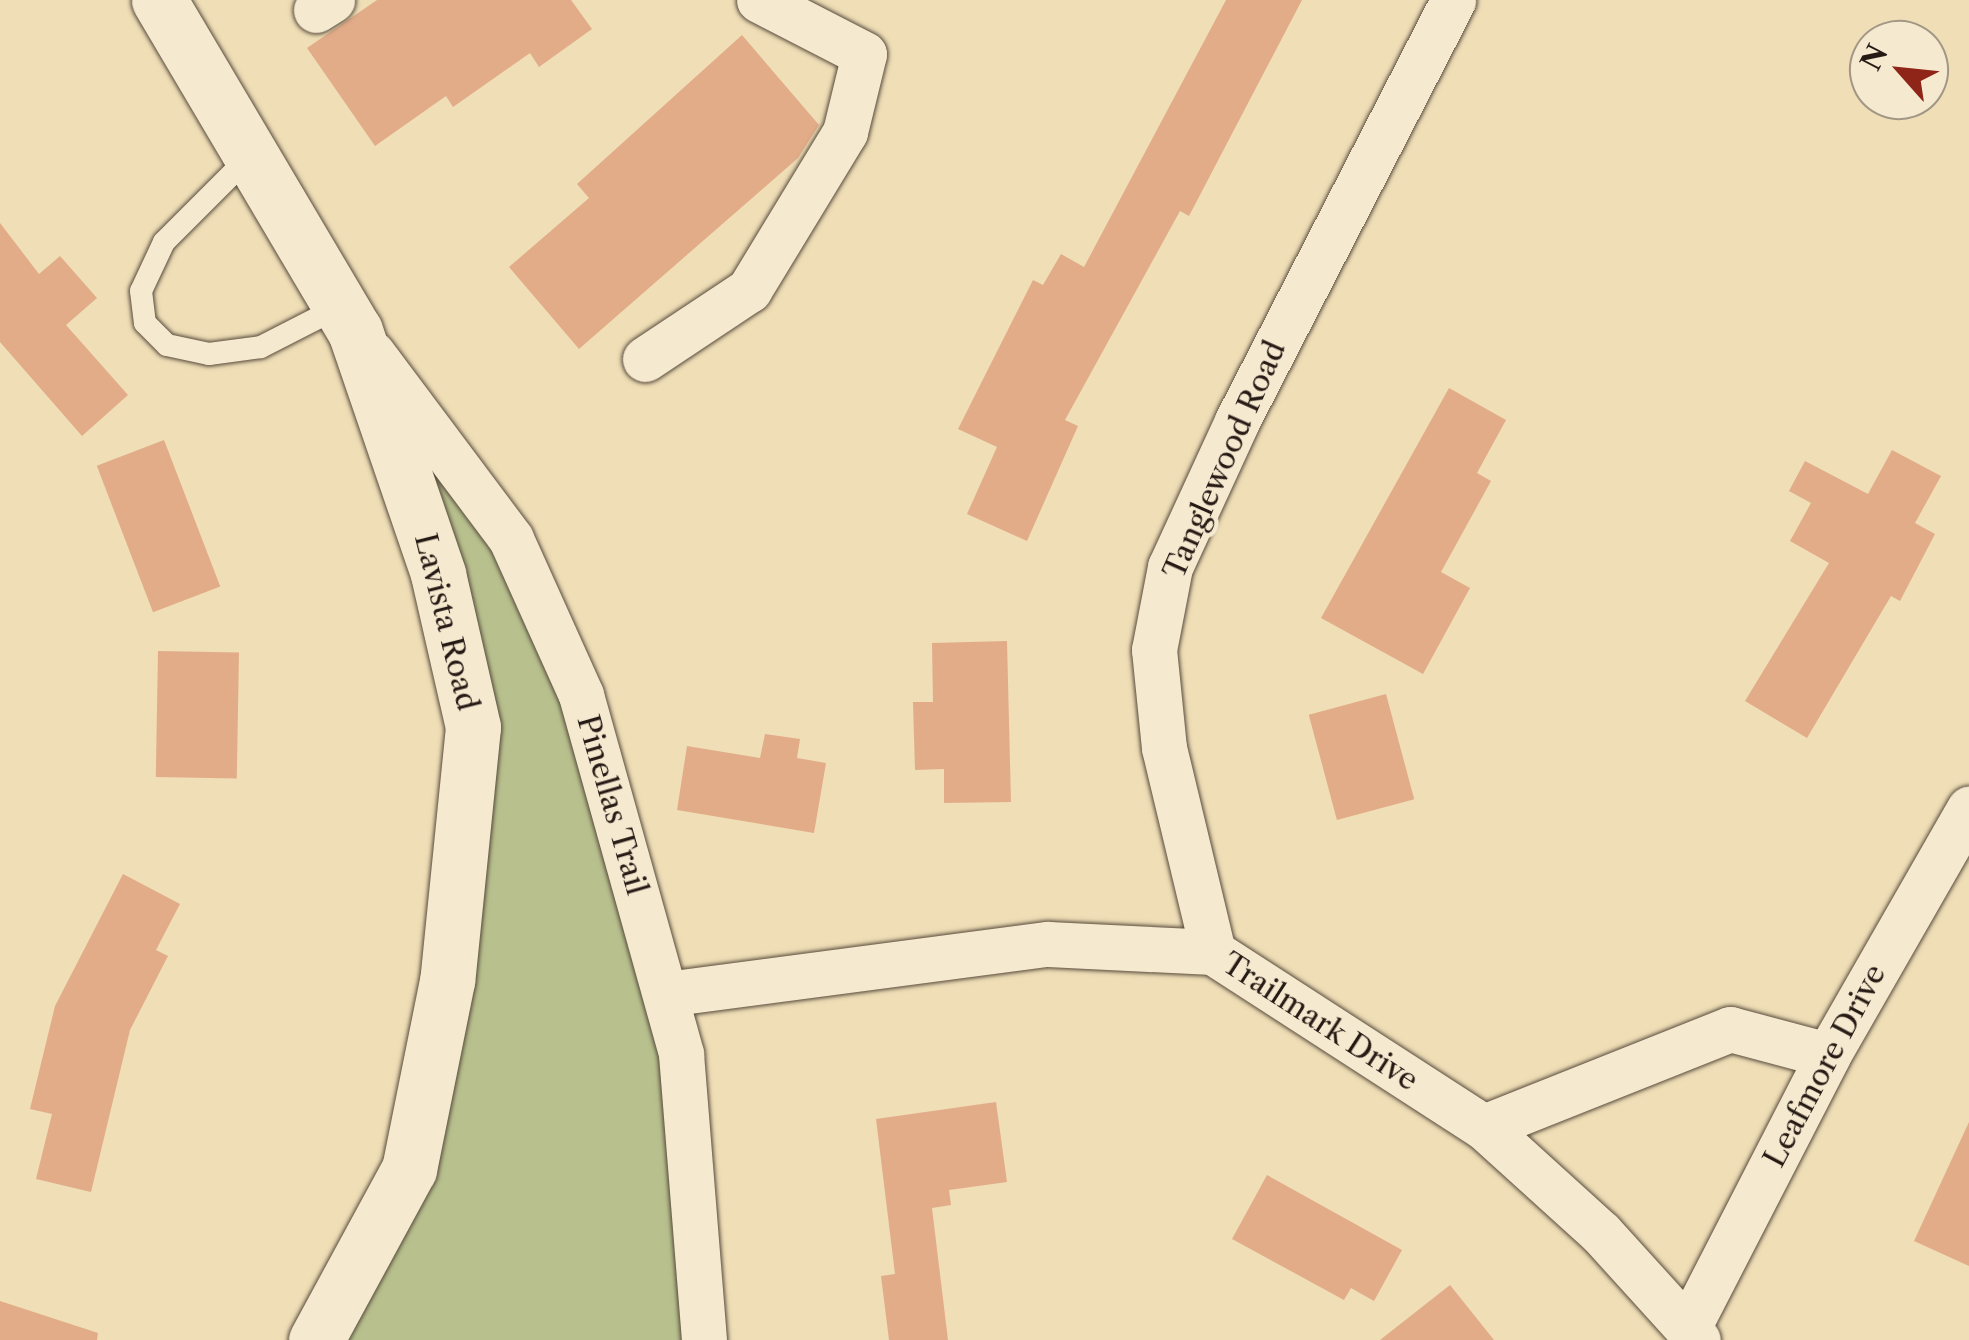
<!DOCTYPE html>
<html>
<head>
<meta charset="utf-8">
<style>
	body { margin:0 }
	#map { position:relative; width:1969px; height:1340px; overflow:hidden; background:#efdeb6; font-family:"Libre Caslon Text",serif }
	div>[style] { position:absolute }
	.green>* { inset:0; background:#b8c18e }
	.building>* { inset:0; background:#e2ac89; transform-origin:0 0 }
	.roads { filter:drop-shadow(0 0 2px #584b3d) drop-shadow(0 0 2px #584b3d) }
	.service>* { height:22px; margin:-11px; padding:0 11px; transform-origin:11px; border-radius:11px; background:#f5ead0 }
	.minor>* { height:45px; margin:-22.5px; padding:0 22.5px; transform-origin:22.5px; border-radius:22.5px; background:#f5ead0 }
	.secondary>* { height:55px; margin:-27.5px; padding:0 27.5px; transform-origin:27.5px; border-radius:27.5px; background:#f5ead0 }
	span { translate:-50% -50%; white-space:nowrap; text-align:center; line-height:1.15; -webkit-text-stroke:9px #f5ead0; paint-order:stroke }
	.street-label { font-size:30px; color:#261a15 }
	.north { position:absolute; left:1849px; top:20px; width:100px; height:100px; box-sizing:border-box; background:#f5ead0; border:2px solid #a29785; border-radius:50%; rotate:297deg; font-size:28px; font-weight:700; line-height:40px; text-align:center; color:#261a15 }
	.north::after { content:''; display:block; margin:auto; width:35px; height:45px; background:#8f2418; clip-path:polygon(50% 0,100% 100%,50% 72%,0 100%) }
</style>
</head>
<body>
<div id="map">
	<div class="green">
		<i style="clip-path:polygon(355px 331px,511px 539px,666px 994px,704px 1340px,316px 1340px,409px 1169px,473px 727px)"></i>
	</div>
	<div class="building">
		<i style="clip-path:polygon(377px 0,571px 0,592px 29px,539px 67px,530px 53px,453px 107px,446px 96px,375px 146px,307px 48px)"></i>
		<i style="clip-path:polygon(1226px 0,1302px 0,1189px 216px,1180px 211px,1065px 420px,1078px 426px,1027px 541px,967px 514px,997px 447px,958px 429px,1033px 280px,1043px 285px,1061px 254px,1084px 267px)"></i>
		<i style="clip-path:polygon(742px 35px,819px 125px,798px 158px,579px 349px,509px 267px,589px 198px,577px 184px)"></i>
		<i style="clip-path:polygon(0 223px,39px 274px,60px 256px,97px 298px,66px 325px,128px 395px,82px 436px,0 342px)"></i>
		<i style="clip-path:polygon(1449px 388px,1506px 420px,1477px 473px,1491px 481px,1441px 572px,1470px 588px,1423px 674px,1321px 618px)"></i>
		<i style="left:164px;top:440px;width:157px;height:72px;rotate:69deg"></i>
		<i style="clip-path:polygon(1892px 450px,1941px 476px,1915px 523px,1935px 534px,1900px 601px,1891px 596px,1807px 738px,1745px 701px,1829px 563px,1790px 541px,1811px 503px,1789px 491px,1805px 461px,1868px 494px)"></i>
		<i style="clip-path:polygon(1007px 641px,1011px 802px,944px 803px,944px 769px,915px 770px,913px 702px,933px 702px,932px 643px)"></i>
		<i style="left:158px;top:651px;width:81px;height:126px;rotate:1deg"></i>
		<i style="left:1386px;top:694px;width:109px;height:80px;rotate:75deg"></i>
		<i style="clip-path:polygon(765px 734px,800px 739px,797px 758px,826px 763px,814px 833px,677px 810px,687px 746px,760px 758px)"></i>
		<i style="clip-path:polygon(123px 874px,180px 904px,156px 950px,168px 956px,130px 1030px,91px 1192px,36px 1179px,52px 1114px,30px 1109px,55px 1006px)"></i>
		<i style="clip-path:polygon(996px 1102px,1007px 1182px,949px 1190px,951px 1205px,932px 1208px,948px 1340px,889px 1340px,881px 1276px,895px 1274px,876px 1119px)"></i>
		<i style="clip-path:polygon(1969px 1122px,1969px 1266px,1914px 1241px)"></i>
		<i style="clip-path:polygon(1267px 1175px,1402px 1250px,1374px 1301px,1351px 1288px,1344px 1300px,1232px 1239px)"></i>
		<i style="clip-path:polygon(1450px 1285px,1494px 1340px,1380px 1340px)"></i>
		<i style="clip-path:polygon(0 1301px,98px 1333px,97px 1340px,0 1340px)"></i>
	</div>
	<div class="roads">
		<div class="service">
			<i style="left:251px;top:155px;width:123px;rotate:135deg"></i>
			<i style="left:164px;top:242px;width:54px;rotate:115.1deg"></i>
			<i style="left:141px;top:291px;width:32px;rotate:83deg"></i>
			<i style="left:145px;top:323px;width:31px;rotate:45deg"></i>
			<i style="left:167px;top:345px;width:43px;rotate:12.1deg"></i>
			<i style="left:209px;top:354px;width:52px;rotate:-7.7deg"></i>
			<i style="left:261px;top:347px;width:90px;rotate:-27.1deg"></i>
		</div>
		<div class="minor">
			<i style="left:316px;top:10px;width:19px;rotate:-32deg"></i>
			<i style="left:372px;top:353px;width:232px;rotate:53.2deg"></i>
			<i style="left:511px;top:539px;width:171px;rotate:65.8deg"></i>
			<i style="left:581px;top:695px;width:373px;rotate:74.4deg"></i>
			<i style="left:681px;top:1054px;width:287px;rotate:85.4deg"></i>
			<i style="left:645px;top:359px;width:125px;rotate:-33.6deg"></i>
			<i style="left:749px;top:290px;width:185px;rotate:-58.7deg"></i>
			<i style="left:845px;top:132px;width:80px;rotate:-76.3deg"></i>
			<i style="left:864px;top:54px;width:118px;rotate:-152.8deg"></i>
			<i style="left:1213px;top:952px;width:210px;rotate:-103.5deg"></i>
			<i style="left:1164px;top:748px;width:99px;rotate:-95.8deg"></i>
			<i style="left:1154px;top:650px;width:85px;rotate:-79.1deg"></i>
			<i style="left:1170px;top:567px;width:161px;rotate:-65.3deg"></i>
			<i style="left:1237px;top:421px;width:473px;rotate:-62.8deg"></i>
			<i style="left:666px;top:994px;width:385px;rotate:-7.5deg"></i>
			<i style="left:1048px;top:944px;width:165px;rotate:2.8deg"></i>
			<i style="left:1213px;top:952px;width:323px;rotate:32.9deg"></i>
			<i style="left:1484px;top:1127px;width:158px;rotate:42.2deg"></i>
			<i style="left:1601px;top:1233px;width:144px;rotate:47.8deg"></i>
			<i style="left:1484px;top:1127px;width:265px;rotate:-21.7deg"></i>
			<i style="left:1730px;top:1029px;width:101px;rotate:14.9deg"></i>
			<i style="left:1689px;top:1326px;width:305px;rotate:-62.8deg"></i>
			<i style="left:1828px;top:1055px;width:284px;rotate:-60.2deg"></i>
		</div>
		<div class="secondary">
			<i style="left:159px;top:0;width:385px;rotate:59.4deg"></i>
			<i style="left:355px;top:331px;width:257px;rotate:71.1deg"></i>
			<i style="left:438px;top:574px;width:157px;rotate:77.1deg"></i>
			<i style="left:473px;top:727px;width:255px;rotate:95.8deg"></i>
			<i style="left:447px;top:981px;width:192px;rotate:101.4deg"></i>
			<i style="left:409px;top:1169px;width:195px;rotate:118.5deg"></i>
		</div>
	</div>
	<div class="street-label">
		<span style="left:1225px;top:460px;rotate:-66deg">Tanglewood Road</span>
		<span style="left:446px;top:622px;rotate:76deg">Lavista Road</span>
		<span style="left:612px;top:805px;rotate:74deg">Pinellas Trail</span>
		<span style="left:1320px;top:1022px;rotate:33deg">Trailmark Drive</span>
		<span style="left:1825px;top:1066px;rotate:-62deg">Leafmore Drive</span>
	</div>
	<div class="north">N</div>
</div>
</body>
</html>
